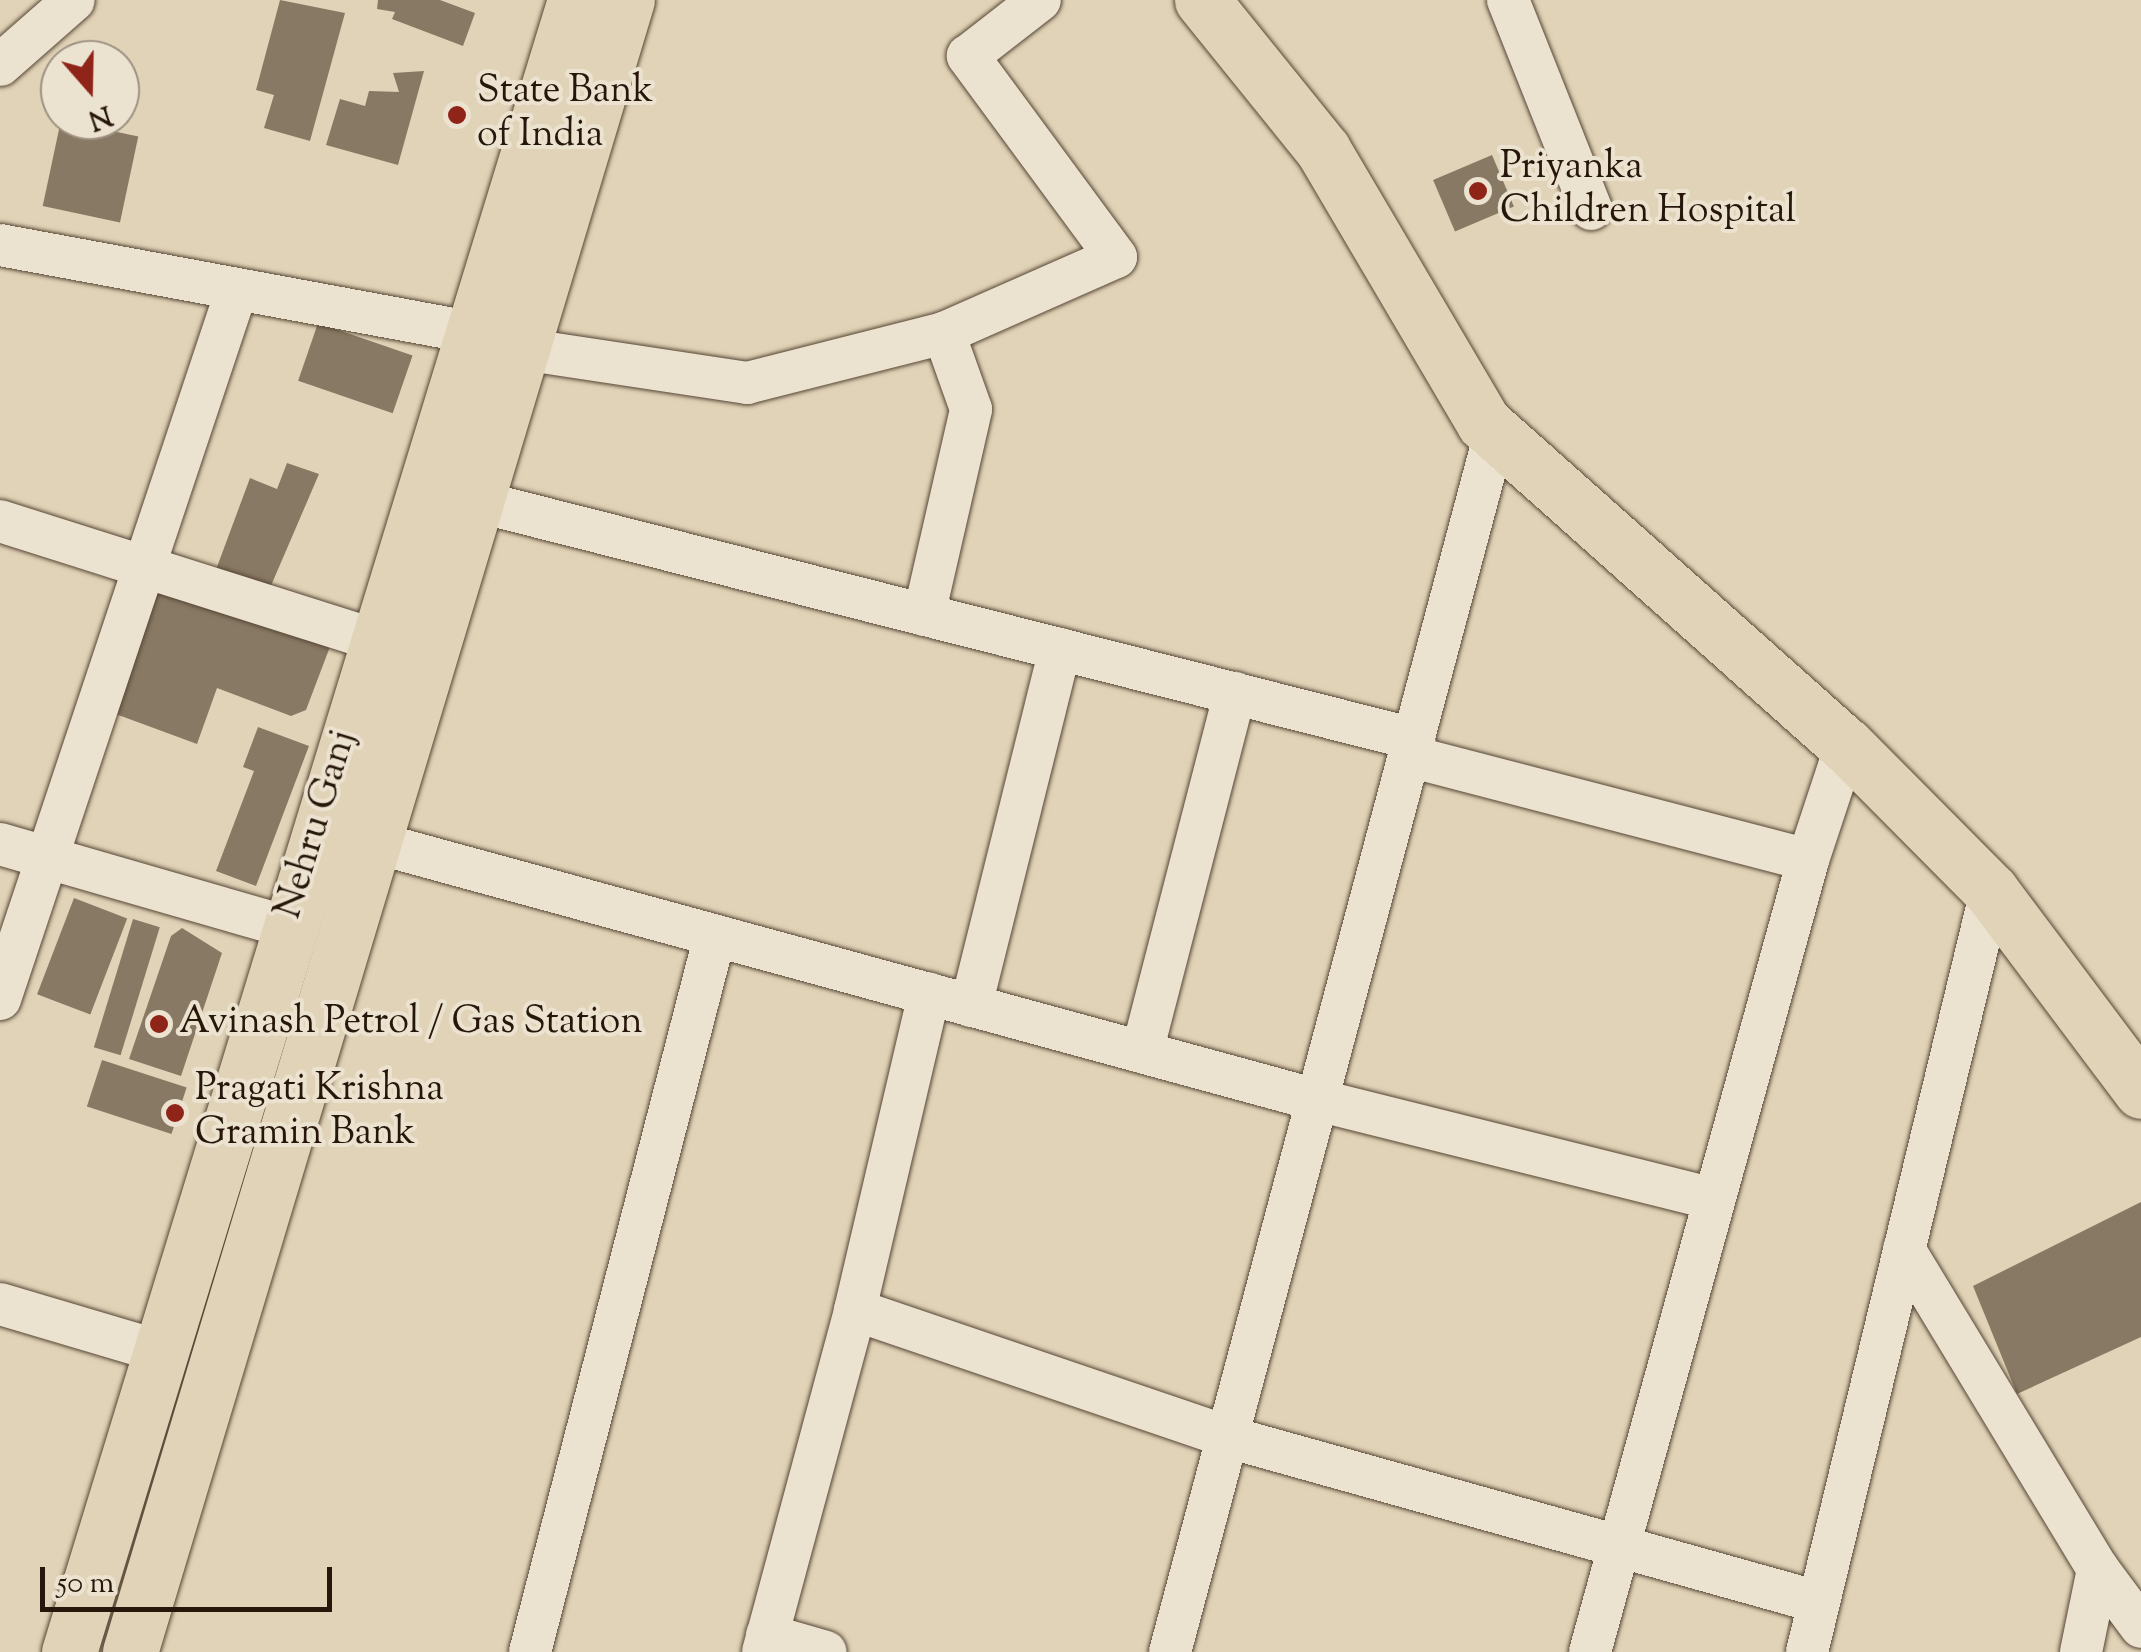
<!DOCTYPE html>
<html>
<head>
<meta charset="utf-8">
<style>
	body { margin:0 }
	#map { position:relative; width:2141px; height:1652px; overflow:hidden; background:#e1d3b7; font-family:"Sorts Mill Goudy",serif }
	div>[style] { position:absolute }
	.building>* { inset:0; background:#887964; transform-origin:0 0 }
	.roads { filter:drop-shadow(0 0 2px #564635) drop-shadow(0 0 2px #564635) }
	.minor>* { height:42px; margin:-21px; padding:0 21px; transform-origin:21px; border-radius:21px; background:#ece2d0 }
	.primary>* { height:55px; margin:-27.5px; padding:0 27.5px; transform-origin:27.5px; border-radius:27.5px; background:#e1d3b7 }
	.dots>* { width:28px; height:28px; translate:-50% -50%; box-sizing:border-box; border:5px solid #ece2d0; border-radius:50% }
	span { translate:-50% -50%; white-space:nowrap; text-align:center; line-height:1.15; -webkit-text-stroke:8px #ece2d0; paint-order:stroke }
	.poi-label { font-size:38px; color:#27170a }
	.left { translate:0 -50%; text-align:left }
	.street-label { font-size:38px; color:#27170a }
	.north { position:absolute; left:40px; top:40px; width:100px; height:100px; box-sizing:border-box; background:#ece2d0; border:2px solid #9d9181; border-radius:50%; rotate:160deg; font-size:28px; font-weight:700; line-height:40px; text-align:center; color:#27170a }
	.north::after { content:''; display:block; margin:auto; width:35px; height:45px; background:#8f2418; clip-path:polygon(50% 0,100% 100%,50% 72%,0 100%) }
	.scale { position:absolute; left:40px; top:1567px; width:292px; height:45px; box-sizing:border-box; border:5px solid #27170a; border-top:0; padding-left:12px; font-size:30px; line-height:35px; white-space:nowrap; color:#27170a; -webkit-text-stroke:8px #ece2d0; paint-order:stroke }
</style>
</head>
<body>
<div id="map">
	<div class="building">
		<i style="clip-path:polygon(280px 0,345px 13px,310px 141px,264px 128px,274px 95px,256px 90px)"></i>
		<i style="clip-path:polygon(378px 0,440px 0,475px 13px,463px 46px,392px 19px,395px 12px,377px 9px)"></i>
		<i style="clip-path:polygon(424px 71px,398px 165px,326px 145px,340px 99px,365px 106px,369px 91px,399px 92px,393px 73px)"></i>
		<i style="left:61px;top:120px;width:79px;height:88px;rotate:12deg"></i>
		<i style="left:1492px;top:155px;width:56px;height:64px;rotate:67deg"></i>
		<i style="left:318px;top:323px;width:100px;height:61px;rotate:19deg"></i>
		<i style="clip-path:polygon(287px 463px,319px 474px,267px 595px,214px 575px,250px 478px,277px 489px)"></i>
		<i style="clip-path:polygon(162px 582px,331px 644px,306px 710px,291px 716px,217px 688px,197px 744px,113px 713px)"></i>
		<i style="clip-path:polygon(258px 727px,309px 746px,256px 886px,216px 871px,254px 771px,243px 767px)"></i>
		<i style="left:74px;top:898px;width:57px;height:103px;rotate:21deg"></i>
		<i style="left:133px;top:919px;width:28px;height:134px;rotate:17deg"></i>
		<i style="clip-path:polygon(182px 928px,222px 953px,181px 1076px,129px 1059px,171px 936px)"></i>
		<i style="left:102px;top:1060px;width:89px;height:49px;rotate:18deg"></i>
		<i style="clip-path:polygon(2141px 1202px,2141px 1337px,2017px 1394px,1973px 1286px)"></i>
	</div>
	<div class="roads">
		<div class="minor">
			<i style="left:1508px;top:0;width:225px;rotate:68.3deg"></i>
			<i style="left:0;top:65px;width:98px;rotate:-41.3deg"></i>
			<i style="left:0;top:245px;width:479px;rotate:10.5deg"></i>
			<i style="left:522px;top:349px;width:228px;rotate:8.6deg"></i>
			<i style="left:747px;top:383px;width:203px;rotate:-14.2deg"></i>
			<i style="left:944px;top:333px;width:188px;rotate:-23.8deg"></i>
			<i style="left:1116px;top:257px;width:250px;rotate:-126.4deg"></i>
			<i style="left:968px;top:56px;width:91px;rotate:-37.9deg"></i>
			<i style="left:476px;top:501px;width:968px;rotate:14.24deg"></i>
			<i style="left:0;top:521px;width:394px;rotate:17.6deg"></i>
			<i style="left:924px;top:615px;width:211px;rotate:-77.1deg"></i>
			<i style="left:971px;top:409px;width:81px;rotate:-109.6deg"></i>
			<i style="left:1409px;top:756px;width:412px;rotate:14.6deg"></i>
			<i style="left:373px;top:842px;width:979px;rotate:15.29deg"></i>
			<i style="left:1317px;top:1100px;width:409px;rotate:14deg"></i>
			<i style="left:0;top:844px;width:299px;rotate:16.1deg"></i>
			<i style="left:0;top:999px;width:745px;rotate:-71.54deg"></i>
			<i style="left:971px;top:1006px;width:368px;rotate:-76deg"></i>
			<i style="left:1142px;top:1052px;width:371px;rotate:-75.5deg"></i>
			<i style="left:1904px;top:1249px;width:374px;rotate:58.8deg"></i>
			<i style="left:0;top:1304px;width:166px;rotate:16.5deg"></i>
			<i style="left:855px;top:1310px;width:394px;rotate:18.8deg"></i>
			<i style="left:1228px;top:1437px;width:613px;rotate:15.62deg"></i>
			<i style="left:767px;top:1635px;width:61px;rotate:16.1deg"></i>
			<i style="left:530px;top:1652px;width:740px;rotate:-75.53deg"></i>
			<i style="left:763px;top:1652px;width:354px;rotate:-74.9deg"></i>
			<i style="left:855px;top:1310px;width:325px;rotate:-76.8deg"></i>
			<i style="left:1170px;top:1652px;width:1262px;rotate:-75.07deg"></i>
			<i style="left:1590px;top:1652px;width:821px;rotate:-74.61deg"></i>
			<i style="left:1808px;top:860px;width:121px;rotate:-71.7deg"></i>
			<i style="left:1807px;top:1652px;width:783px;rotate:-76.41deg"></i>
			<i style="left:2081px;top:1652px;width:85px;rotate:-78.4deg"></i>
			<i style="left:2098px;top:1569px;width:72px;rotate:53.4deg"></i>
		</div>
		<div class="primary">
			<i style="left:1202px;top:0;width:193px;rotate:51.1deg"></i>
			<i style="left:1323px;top:150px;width:317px;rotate:59.5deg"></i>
			<i style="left:1484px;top:423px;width:484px;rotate:41.7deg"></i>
			<i style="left:1846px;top:745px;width:206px;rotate:45.2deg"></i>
			<i style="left:1991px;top:891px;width:250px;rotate:53.1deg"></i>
			<i style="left:69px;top:1652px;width:1728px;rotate:-72.97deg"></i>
			<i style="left:130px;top:1652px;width:1725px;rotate:-73.26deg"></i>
		</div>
	</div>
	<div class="dots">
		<i style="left:457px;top:115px;background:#8f2418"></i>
		<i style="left:1478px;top:191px;background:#8f2418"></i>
		<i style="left:159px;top:1024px;background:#8f2418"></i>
		<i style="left:175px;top:1113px;background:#8f2418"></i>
	</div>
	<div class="poi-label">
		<span class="left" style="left:477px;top:115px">State Bank<br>of India</span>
		<span class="left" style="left:1500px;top:191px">Priyanka<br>Children Hospital</span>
		<span class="left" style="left:179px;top:1024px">Avinash Petrol / Gas Station</span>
		<span class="left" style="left:195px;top:1113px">Pragati Krishna<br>Gramin Bank</span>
	</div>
	<div class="street-label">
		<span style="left:318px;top:825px;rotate:-73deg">Nehru Ganj</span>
	</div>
	<div class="north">N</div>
	<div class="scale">50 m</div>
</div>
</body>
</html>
